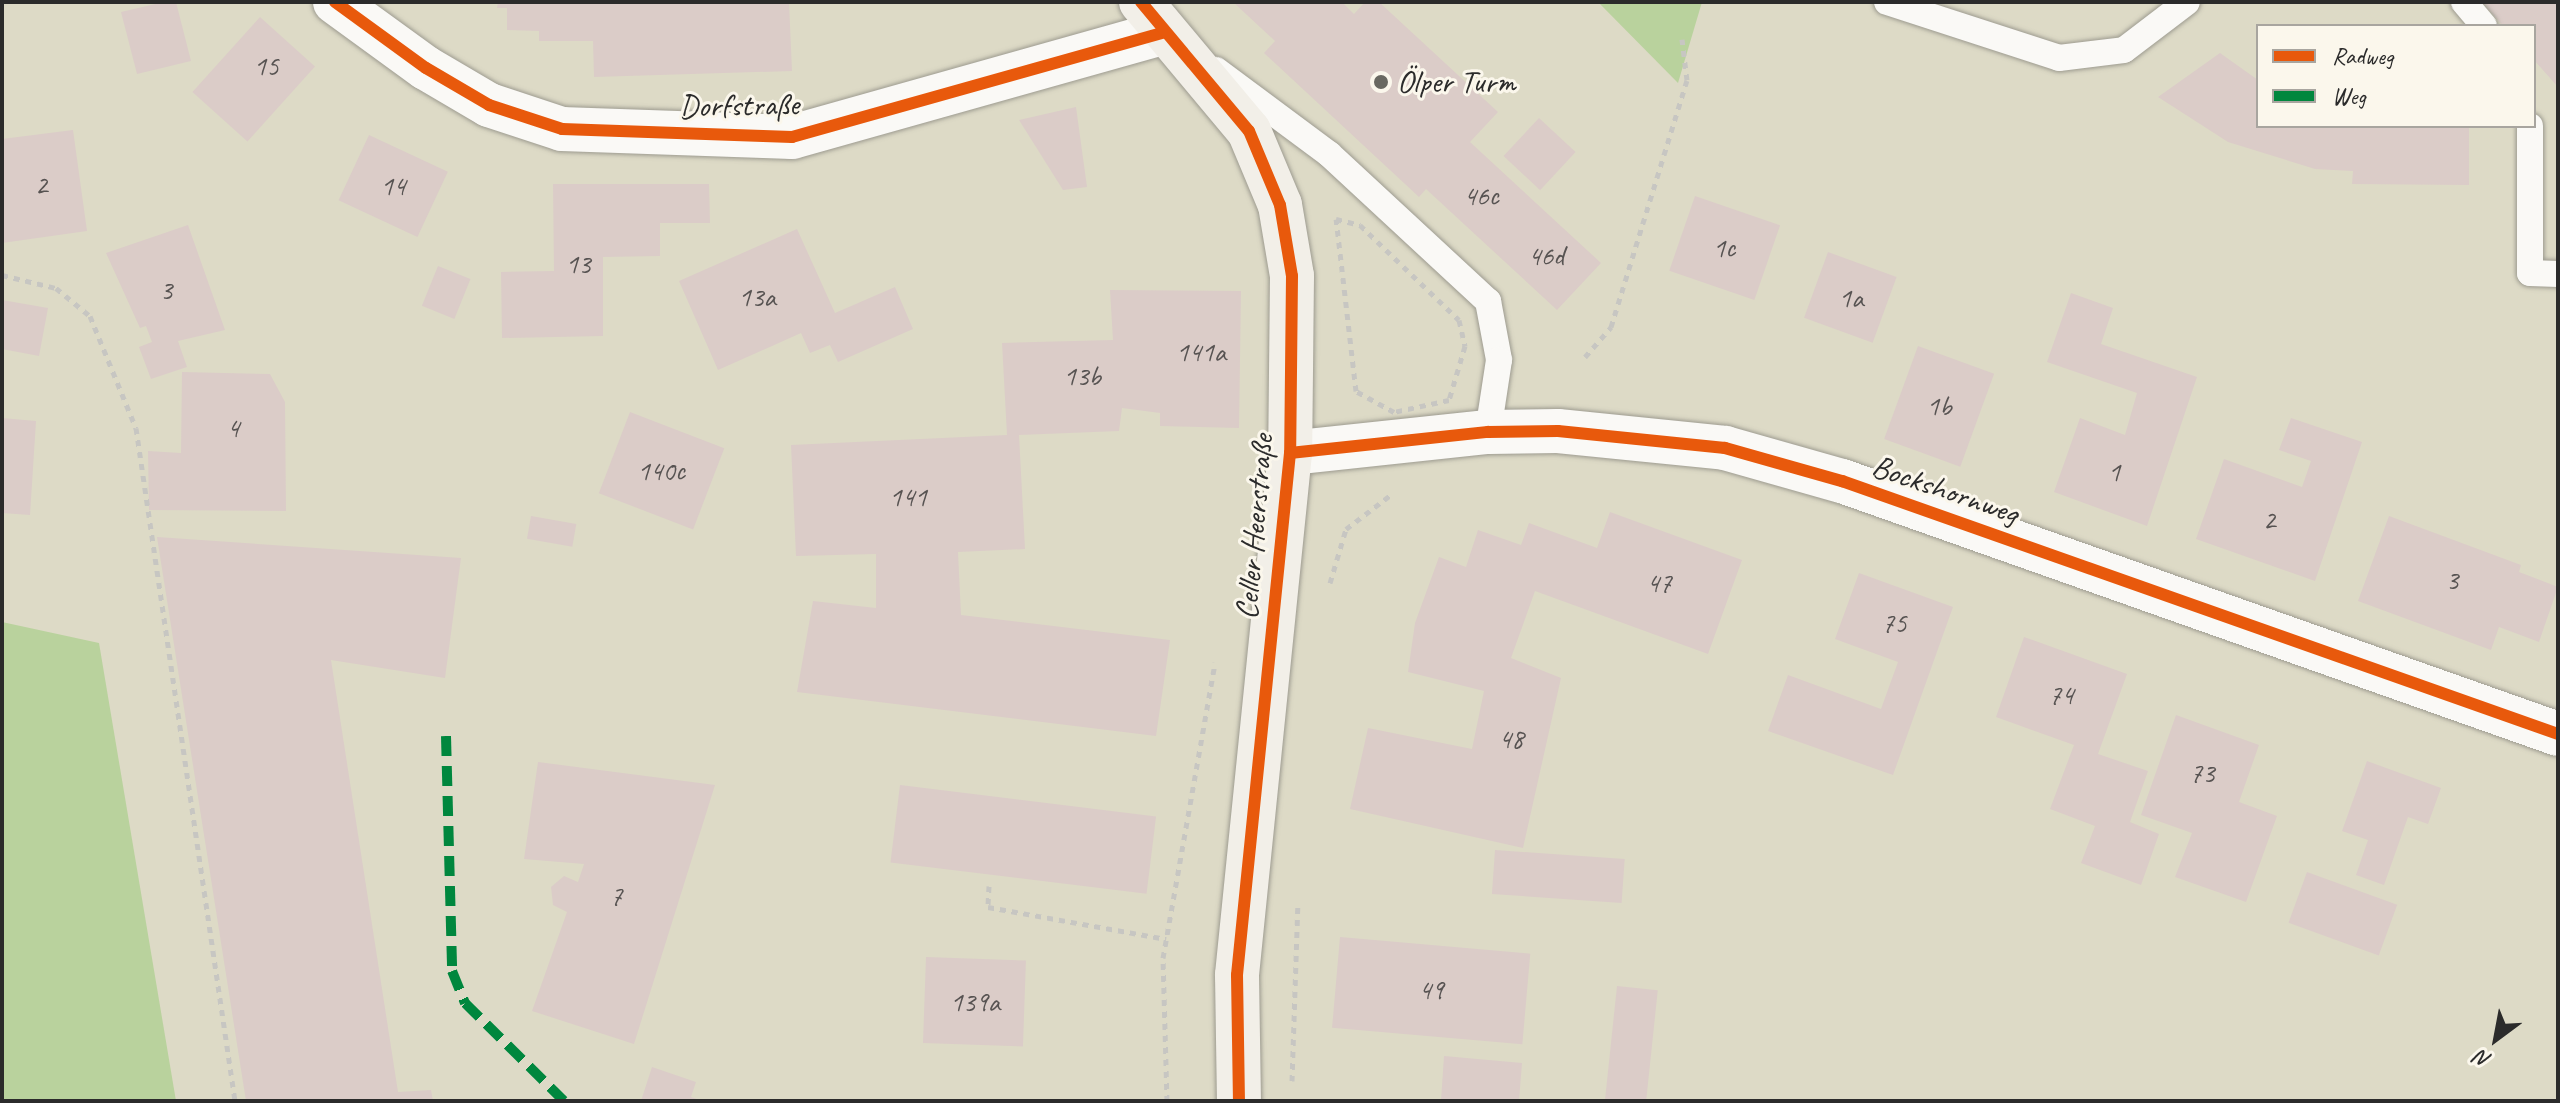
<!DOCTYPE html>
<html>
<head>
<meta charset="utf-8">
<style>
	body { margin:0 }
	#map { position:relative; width:2560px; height:1103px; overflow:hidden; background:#dddac6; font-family:Caveat,sans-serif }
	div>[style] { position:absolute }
	.green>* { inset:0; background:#b9d29d }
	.building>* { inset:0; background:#dbccc8; transform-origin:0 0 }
	.path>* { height:5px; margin-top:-2.5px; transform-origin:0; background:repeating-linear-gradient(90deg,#c7c6c2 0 6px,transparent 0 12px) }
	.roads { filter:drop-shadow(0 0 2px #9d9b90) drop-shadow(0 0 2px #9d9b90) }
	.service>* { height:26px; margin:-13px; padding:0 13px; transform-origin:13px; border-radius:13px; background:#faf9f6 }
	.minor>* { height:44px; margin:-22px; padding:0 22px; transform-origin:22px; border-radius:22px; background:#faf9f6 }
	.secondary>* { height:44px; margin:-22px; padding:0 22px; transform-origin:22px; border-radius:22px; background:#f2efe8 }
	.quiet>* { height:10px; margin-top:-5px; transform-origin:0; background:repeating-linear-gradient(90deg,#00873e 0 20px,transparent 0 30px) }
	.cycleway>* { height:12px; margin:-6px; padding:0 6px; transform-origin:6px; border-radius:6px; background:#e8590c }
	.dots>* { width:22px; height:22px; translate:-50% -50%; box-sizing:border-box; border:4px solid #fbf7ec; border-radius:50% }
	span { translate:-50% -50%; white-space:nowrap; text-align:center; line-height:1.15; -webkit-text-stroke:6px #fbf7ec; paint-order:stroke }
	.number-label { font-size:28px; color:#575352 }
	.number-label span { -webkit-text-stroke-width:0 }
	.poi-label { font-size:32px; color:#2b2b2b }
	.left { translate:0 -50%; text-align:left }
	.street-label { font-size:32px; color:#2b2b2b }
	.frame { position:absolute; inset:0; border:4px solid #2b2b2b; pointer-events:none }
	.legend { position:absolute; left:2256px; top:24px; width:280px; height:104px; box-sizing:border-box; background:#fbf7ec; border:2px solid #a8a59f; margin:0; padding:10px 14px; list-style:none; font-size:24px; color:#2b2b2b }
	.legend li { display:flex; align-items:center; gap:16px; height:40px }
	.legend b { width:40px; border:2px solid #a8a59f }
	.north { position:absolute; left:2456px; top:999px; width:80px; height:80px; -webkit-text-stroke:6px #fbf7ec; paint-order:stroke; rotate:212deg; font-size:22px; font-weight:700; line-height:32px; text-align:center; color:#2b2b2b }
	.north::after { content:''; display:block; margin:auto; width:28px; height:36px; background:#2b2b2b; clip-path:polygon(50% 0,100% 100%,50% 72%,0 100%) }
</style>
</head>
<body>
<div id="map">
	<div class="green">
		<i style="clip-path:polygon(1598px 2px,1702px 2px,1678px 83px)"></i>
		<i style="clip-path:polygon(2px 622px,99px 643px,176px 1101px,2px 1101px)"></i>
	</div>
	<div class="building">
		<i style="clip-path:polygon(164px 2px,176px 2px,191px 61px,137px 74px,121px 12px)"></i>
		<i style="clip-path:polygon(498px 2px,789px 2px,792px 71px,594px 77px,593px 41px,539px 41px,539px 31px,507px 30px,507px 8px,497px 8px)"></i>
		<i style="clip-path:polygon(1233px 2px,1342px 2px,1354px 14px,1365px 2px,1379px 2px,1498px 112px,1470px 142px,1601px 263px,1557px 310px,1426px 189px,1419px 197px,1264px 53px,1275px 41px)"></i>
		<i style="clip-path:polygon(2482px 2px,2558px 2px,2558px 87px,2534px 60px,2534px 26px,2503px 26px)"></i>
		<i style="left:260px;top:17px;width:74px;height:101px;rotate:42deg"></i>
		<i style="clip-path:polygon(2220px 53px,2258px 80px,2258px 126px,2469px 126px,2469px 185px,2352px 184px,2353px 171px,2315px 169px,2228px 142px,2158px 97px)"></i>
		<i style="clip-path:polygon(1076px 107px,1087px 187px,1063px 190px,1019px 120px)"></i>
		<i style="left:1539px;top:118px;width:50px;height:52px;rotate:43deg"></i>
		<i style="clip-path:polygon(73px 130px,87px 231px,2px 243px,2px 139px)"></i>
		<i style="left:369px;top:135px;width:87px;height:72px;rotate:25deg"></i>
		<i style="clip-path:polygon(553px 184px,709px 184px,710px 223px,660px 223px,660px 256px,603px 257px,603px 336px,502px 338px,501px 272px,554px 271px)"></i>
		<i style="left:1695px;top:196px;width:90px;height:79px;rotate:19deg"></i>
		<i style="clip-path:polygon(188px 225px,225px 330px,178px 341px,187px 367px,151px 379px,139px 347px,152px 342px,146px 326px,140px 328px,106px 253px)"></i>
		<i style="clip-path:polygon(797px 229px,835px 313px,895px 287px,913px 329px,838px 362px,830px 345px,810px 353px,801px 333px,718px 370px,679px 281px)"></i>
		<i style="left:1828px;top:252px;width:73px;height:70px;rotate:20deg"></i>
		<i style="left:438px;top:266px;width:35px;height:43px;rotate:22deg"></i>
		<i style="clip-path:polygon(1110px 290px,1241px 291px,1239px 428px,1160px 426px,1160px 413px,1122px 408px,1119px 431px,1019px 435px,1025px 549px,958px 552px,961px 615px,1170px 640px,1156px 736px,797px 692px,813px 601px,876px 608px,876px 554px,796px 556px,791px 445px,1007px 435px,1002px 343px,1113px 340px)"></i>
		<i style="clip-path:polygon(2071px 293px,2113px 308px,2101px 344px,2197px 377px,2147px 526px,2054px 492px,2080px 418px,2125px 435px,2137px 393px,2047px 362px)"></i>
		<i style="clip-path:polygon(2px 300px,48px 308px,39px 356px,2px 349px)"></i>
		<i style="left:1918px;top:346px;width:81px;height:99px;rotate:20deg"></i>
		<i style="clip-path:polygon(182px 372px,270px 374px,285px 402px,286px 511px,149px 510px,148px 451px,181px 453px)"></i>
		<i style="left:630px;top:412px;width:101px;height:87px;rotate:21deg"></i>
		<i style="clip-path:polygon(2px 418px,36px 421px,30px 515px,2px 513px)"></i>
		<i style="clip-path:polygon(2291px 418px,2362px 442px,2315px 581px,2196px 539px,2224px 459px,2302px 487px,2311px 461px,2279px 450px)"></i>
		<i style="clip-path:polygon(1610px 512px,1742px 560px,1708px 654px,1535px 591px,1511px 658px,1561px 678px,1523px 848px,1350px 809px,1368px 728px,1472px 749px,1484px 691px,1408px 672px,1415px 623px,1439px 557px,1466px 567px,1478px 530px,1521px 545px,1529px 523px,1597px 548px)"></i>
		<i style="left:531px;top:516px;width:46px;height:23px;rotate:10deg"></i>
		<i style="clip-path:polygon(2389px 516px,2521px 565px,2519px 572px,2558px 587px,2539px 642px,2499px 627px,2491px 650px,2358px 601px)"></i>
		<i style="clip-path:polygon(157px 537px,461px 558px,445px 678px,331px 660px,398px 1092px,431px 1090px,433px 1101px,246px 1101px)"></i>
		<i style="clip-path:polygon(1859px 573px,1953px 607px,1893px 775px,1768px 731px,1788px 675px,1881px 709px,1898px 662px,1835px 639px)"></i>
		<i style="clip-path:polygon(2024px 637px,2127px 674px,2098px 754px,2148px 771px,2130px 822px,2159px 834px,2141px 885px,2081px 863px,2095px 826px,2050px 809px,2074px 745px,1996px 717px)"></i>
		<i style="clip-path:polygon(2176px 715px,2259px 745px,2239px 802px,2277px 816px,2246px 902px,2175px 877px,2192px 833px,2141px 815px)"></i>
		<i style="clip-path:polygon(2367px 761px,2441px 788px,2428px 824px,2408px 817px,2384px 885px,2356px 875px,2368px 840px,2342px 831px)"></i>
		<i style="clip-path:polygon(538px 762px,715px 785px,634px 1044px,532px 1011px,567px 912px,553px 905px,551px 887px,564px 876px,578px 882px,584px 864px,524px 859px)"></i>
		<i style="left:900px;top:785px;width:258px;height:78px;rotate:7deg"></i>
		<i style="left:1495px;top:850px;width:130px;height:44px;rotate:4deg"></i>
		<i style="left:2307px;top:872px;width:96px;height:54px;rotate:20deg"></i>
		<i style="left:1340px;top:937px;width:191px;height:91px;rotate:5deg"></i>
		<i style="left:926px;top:957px;width:100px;height:86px;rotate:2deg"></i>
		<i style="left:1617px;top:986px;width:41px;height:115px;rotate:6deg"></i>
		<i style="clip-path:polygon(1444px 1056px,1522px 1063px,1519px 1101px,1441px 1101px)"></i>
		<i style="clip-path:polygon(652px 1067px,696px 1082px,691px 1097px,702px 1101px,641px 1101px)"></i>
	</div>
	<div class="path">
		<i style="left:1336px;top:219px;width:25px;rotate:14deg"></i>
		<i style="left:1360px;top:225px;width:137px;rotate:43.8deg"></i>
		<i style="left:1459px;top:320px;width:27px;rotate:77deg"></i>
		<i style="left:1465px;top:346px;width:56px;rotate:106.5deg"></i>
		<i style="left:1449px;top:400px;width:56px;rotate:167.7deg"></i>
		<i style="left:1394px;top:412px;width:43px;rotate:-151.1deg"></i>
		<i style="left:1356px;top:391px;width:173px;rotate:-96.6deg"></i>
		<i style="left:2px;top:275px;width:56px;rotate:13.5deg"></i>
		<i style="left:56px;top:288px;width:44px;rotate:39.5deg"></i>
		<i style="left:90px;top:316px;width:121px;rotate:67.7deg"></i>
		<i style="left:136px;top:428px;width:680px;rotate:81.63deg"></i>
		<i style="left:1585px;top:357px;width:40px;rotate:-49deg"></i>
		<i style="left:1611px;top:327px;width:258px;rotate:-72.9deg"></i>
		<i style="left:1687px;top:80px;width:41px;rotate:-97deg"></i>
		<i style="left:1330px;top:583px;width:56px;rotate:-73.5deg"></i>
		<i style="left:1346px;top:529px;width:58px;rotate:-37.3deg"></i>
		<i style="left:989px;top:886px;width:21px;rotate:93deg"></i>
		<i style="left:988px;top:907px;width:181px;rotate:10.2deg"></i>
		<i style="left:1292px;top:1081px;width:178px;rotate:-88.1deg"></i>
		<i style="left:1167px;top:1101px;width:143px;rotate:-91.6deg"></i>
		<i style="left:1163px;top:958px;width:300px;rotate:-80deg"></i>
	</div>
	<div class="roads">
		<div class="service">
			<i style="left:1887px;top:2px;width:181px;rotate:18deg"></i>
			<i style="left:2059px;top:58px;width:65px;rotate:-7deg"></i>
			<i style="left:2124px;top:50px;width:79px;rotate:-37.3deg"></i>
			<i style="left:2464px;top:2px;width:31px;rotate:50deg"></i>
			<i style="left:1216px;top:70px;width:141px;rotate:36.6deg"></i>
			<i style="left:1329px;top:154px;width:217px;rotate:42.8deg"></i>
			<i style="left:1488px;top:301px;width:60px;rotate:79.4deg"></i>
			<i style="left:1499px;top:360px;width:73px;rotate:98.7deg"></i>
			<i style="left:2530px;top:126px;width:147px;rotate:90deg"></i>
			<i style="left:2530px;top:273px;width:28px;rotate:2deg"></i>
		</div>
		<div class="minor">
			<i style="left:335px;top:2px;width:112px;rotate:36deg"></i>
			<i style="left:426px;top:68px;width:73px;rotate:30.4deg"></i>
			<i style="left:489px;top:105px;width:77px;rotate:18.2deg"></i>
			<i style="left:562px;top:129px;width:230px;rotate:2deg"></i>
			<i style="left:792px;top:137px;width:387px;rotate:-15.7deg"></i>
			<i style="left:1290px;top:453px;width:199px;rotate:-6.1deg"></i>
			<i style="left:1488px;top:432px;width:70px;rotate:-0.8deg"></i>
			<i style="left:1558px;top:431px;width:168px;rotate:5.8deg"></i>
			<i style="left:1725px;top:448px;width:122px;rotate:15.8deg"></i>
			<i style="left:1842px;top:481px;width:759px;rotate:19.46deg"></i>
		</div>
		<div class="secondary">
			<i style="left:1141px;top:2px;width:168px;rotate:50.1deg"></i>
			<i style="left:1249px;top:131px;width:80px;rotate:67.3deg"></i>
			<i style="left:1280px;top:205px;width:72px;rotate:80.4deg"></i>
			<i style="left:1292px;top:276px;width:177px;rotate:90.6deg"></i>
			<i style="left:1290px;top:453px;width:525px;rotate:95.8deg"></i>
			<i style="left:1237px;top:975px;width:126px;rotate:89.1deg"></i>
		</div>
	</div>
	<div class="quiet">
		<i style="left:446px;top:736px;width:235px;rotate:88.5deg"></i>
		<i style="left:452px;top:971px;width:35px;rotate:68deg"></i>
		<i style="left:465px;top:1003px;width:139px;rotate:44.7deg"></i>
	</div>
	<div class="cycleway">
		<i style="left:335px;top:2px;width:112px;rotate:36deg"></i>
		<i style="left:426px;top:68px;width:73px;rotate:30.4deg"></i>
		<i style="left:489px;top:105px;width:77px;rotate:18.2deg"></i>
		<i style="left:562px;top:129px;width:230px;rotate:2deg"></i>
		<i style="left:792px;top:137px;width:387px;rotate:-15.7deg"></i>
		<i style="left:1141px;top:2px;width:168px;rotate:50.1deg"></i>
		<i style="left:1249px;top:131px;width:80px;rotate:67.3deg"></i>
		<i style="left:1280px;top:205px;width:72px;rotate:80.4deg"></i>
		<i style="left:1292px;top:276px;width:177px;rotate:90.6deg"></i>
		<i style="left:1290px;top:453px;width:525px;rotate:95.8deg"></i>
		<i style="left:1237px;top:975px;width:126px;rotate:89.1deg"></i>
		<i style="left:1290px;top:453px;width:199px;rotate:-6.1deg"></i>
		<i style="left:1488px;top:432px;width:70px;rotate:-0.8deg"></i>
		<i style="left:1558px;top:431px;width:168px;rotate:5.8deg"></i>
		<i style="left:1725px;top:448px;width:122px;rotate:15.8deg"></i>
		<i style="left:1842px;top:481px;width:759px;rotate:19.46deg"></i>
	</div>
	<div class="dots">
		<i style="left:1381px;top:82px;background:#696861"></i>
	</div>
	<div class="number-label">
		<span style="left:266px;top:66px">15</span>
		<span style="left:41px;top:185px">2</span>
		<span style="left:393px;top:186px">14</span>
		<span style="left:1481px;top:196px">46c</span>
		<span style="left:1724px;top:248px">1c</span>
		<span style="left:1546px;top:256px">46d</span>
		<span style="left:578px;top:264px">13</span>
		<span style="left:166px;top:290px">3</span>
		<span style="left:757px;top:297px">13a</span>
		<span style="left:1851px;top:298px">1a</span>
		<span style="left:1201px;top:352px">141a</span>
		<span style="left:1082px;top:376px">13b</span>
		<span style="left:1939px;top:406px">1b</span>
		<span style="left:233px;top:428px">4</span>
		<span style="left:661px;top:471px">140c</span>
		<span style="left:2114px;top:472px">1</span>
		<span style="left:908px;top:497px">141</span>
		<span style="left:2269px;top:520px">2</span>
		<span style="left:2452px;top:580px">3</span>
		<span style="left:1659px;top:583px">47</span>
		<span style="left:1894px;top:623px">75</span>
		<span style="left:2061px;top:695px">74</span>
		<span style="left:1511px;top:739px">48</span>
		<span style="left:2202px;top:773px">73</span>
		<span style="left:616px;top:896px">7</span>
		<span style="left:1431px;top:990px">49</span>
		<span style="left:975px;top:1002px">139a</span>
	</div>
	<div class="poi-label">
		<span class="left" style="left:1397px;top:82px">Ölper Turm</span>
	</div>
	<div class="street-label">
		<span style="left:739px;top:106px;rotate:-1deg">Dorfstraße</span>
		<span style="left:1945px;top:490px;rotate:19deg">Bockshornweg</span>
		<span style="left:1255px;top:527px;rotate:-85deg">Celler Heerstraße</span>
	</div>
	<div class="frame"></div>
	<ul class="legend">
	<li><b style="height:10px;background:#e8590c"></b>Radweg</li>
	<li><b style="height:10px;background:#00873e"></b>Weg</li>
	</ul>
	<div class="north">N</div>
</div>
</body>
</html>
